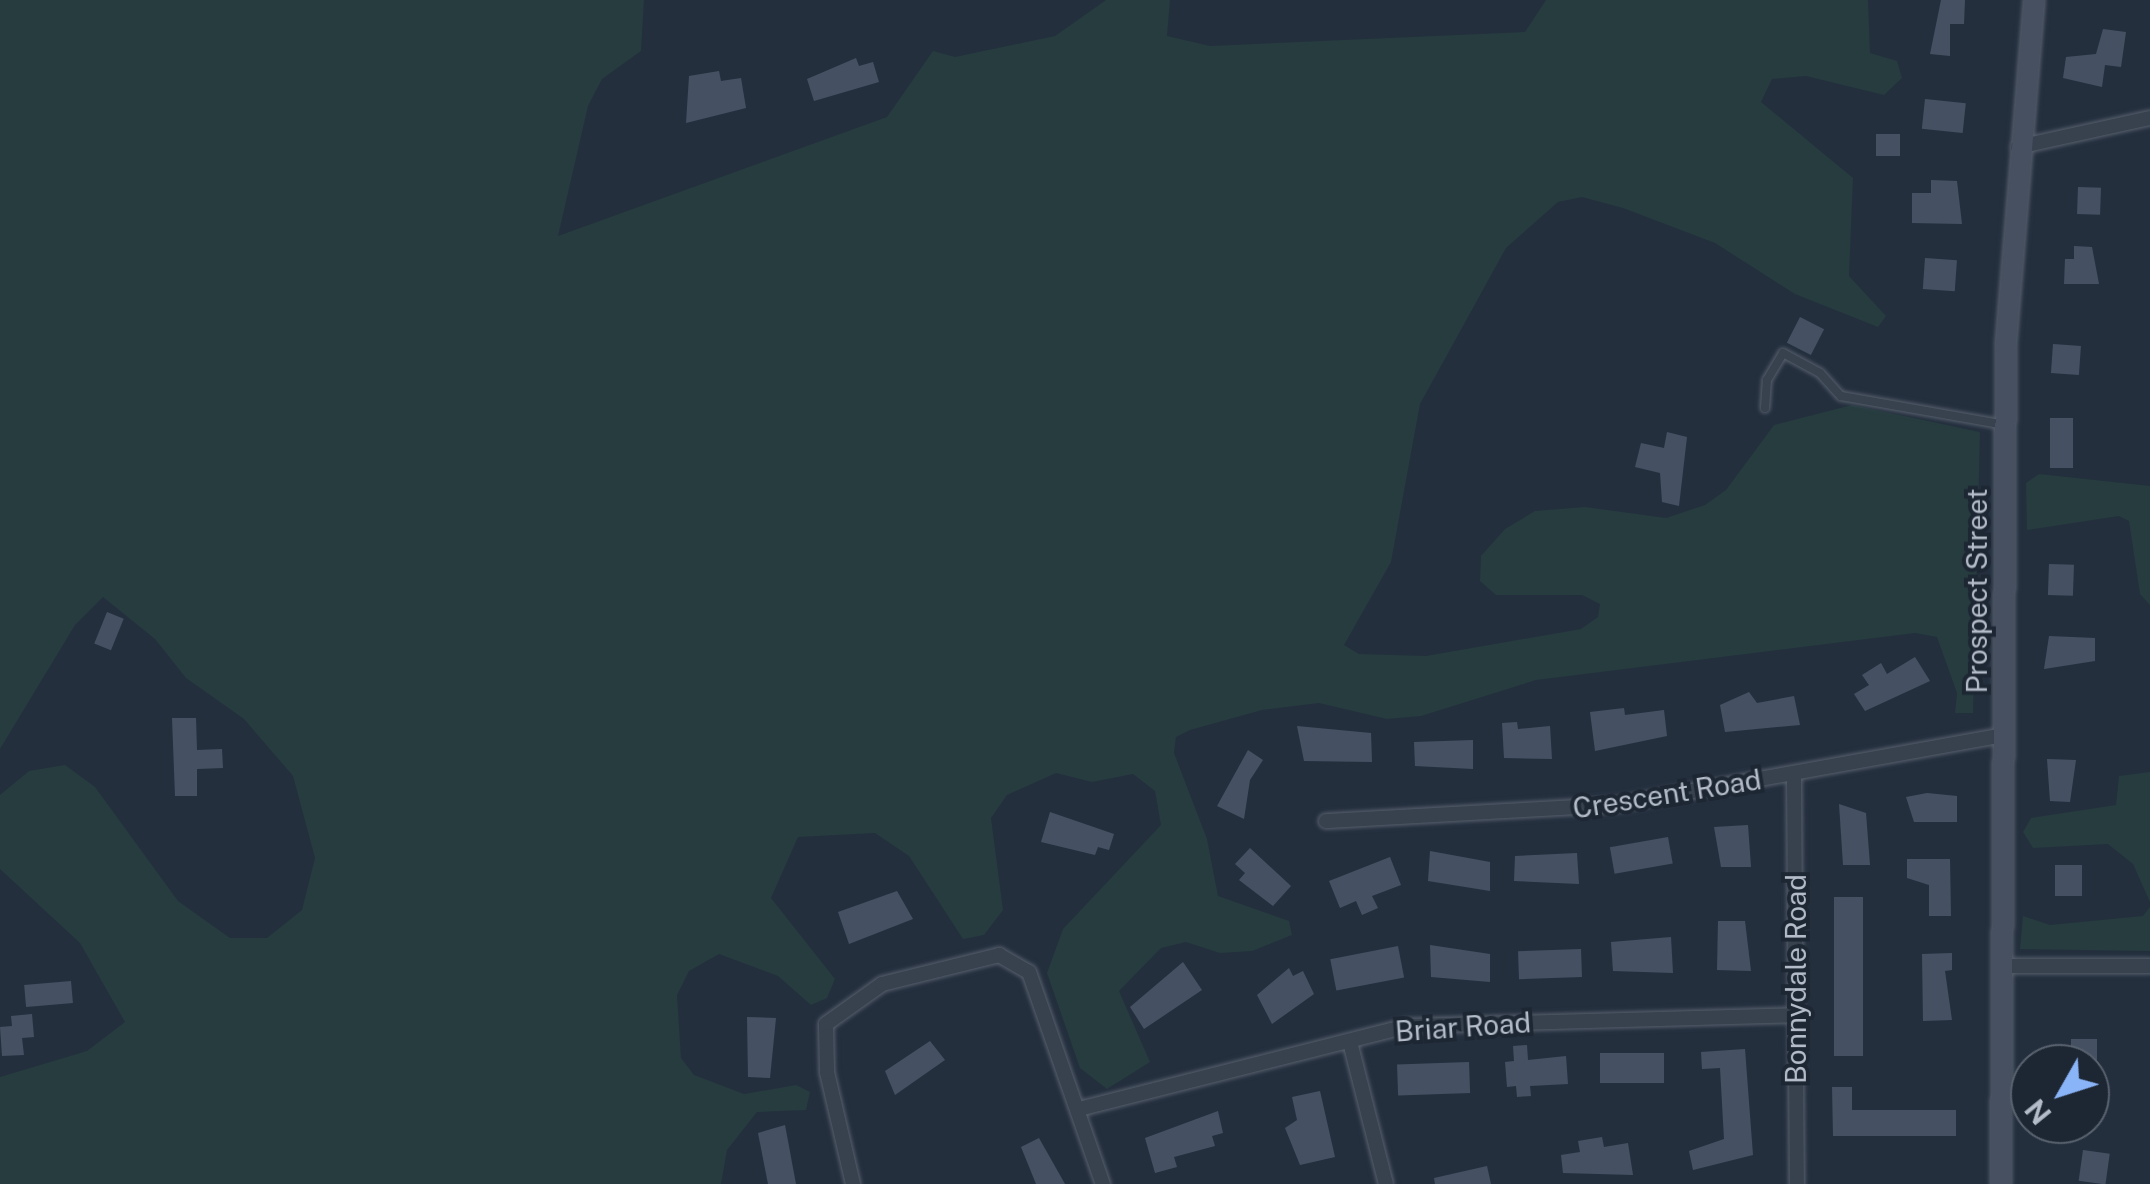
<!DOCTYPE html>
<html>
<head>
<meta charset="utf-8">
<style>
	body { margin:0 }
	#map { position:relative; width:2150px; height:1184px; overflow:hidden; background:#242f3e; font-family:"Public Sans",sans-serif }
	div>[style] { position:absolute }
	.green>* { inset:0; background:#263c3f }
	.building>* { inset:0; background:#455162; transform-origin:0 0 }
	.roads { filter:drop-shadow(0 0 2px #565f6c) drop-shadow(0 0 2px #565f6c) }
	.lane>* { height:8px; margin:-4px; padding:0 4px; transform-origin:4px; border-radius:4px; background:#38414e }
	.street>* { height:14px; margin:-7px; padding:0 7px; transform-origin:7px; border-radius:7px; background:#38414e }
	.secondary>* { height:20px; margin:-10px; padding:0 10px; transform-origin:10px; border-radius:10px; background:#465061 }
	span { translate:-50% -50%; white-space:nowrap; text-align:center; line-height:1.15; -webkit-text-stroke:8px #1d2633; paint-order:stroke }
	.street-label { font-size:28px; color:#b4bcc9 }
	.north { position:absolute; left:2010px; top:1044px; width:100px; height:100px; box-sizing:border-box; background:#1d2633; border:2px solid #59626f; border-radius:50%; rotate:231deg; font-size:28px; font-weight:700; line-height:40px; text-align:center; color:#b4bcc9 }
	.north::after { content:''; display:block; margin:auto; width:35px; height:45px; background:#8ab4f8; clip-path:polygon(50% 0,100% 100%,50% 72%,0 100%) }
</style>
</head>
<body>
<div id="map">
	<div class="green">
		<i style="clip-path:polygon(0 0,644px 0,641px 51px,602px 79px,588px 106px,558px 236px,887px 117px,933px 51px,955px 57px,1055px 36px,1106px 0,1170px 0,1167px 36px,1210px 46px,1525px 32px,1546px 0,1868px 0,1870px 53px,1897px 61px,1902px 78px,1884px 95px,1806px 76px,1772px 79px,1761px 102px,1853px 178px,1849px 276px,1886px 316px,1878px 327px,1795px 294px,1715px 243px,1623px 208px,1582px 197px,1558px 202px,1506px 248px,1420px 404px,1391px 562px,1344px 645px,1359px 654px,1426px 656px,1581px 629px,1598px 617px,1600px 604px,1582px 595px,1496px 595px,1480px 581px,1481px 556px,1505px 529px,1535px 511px,1585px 507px,1666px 518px,1705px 505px,1726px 490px,1774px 425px,1852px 405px,1980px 432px,1973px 713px,1955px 713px,1957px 693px,1937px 637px,1915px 633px,1536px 680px,1421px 716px,1387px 719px,1319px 703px,1262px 710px,1190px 730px,1176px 737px,1174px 753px,1207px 839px,1218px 896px,1289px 921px,1292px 935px,1252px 951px,1220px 953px,1186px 942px,1161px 948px,1119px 991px,1150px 1062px,1107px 1089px,1080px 1068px,1047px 973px,1063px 929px,1161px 825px,1155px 791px,1133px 774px,1092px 782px,1056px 773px,1007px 795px,991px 818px,1003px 910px,984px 935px,963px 939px,909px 856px,875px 833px,798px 837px,771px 898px,835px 979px,827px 998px,811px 1005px,778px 976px,719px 954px,689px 971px,677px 995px,681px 1058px,694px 1075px,744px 1094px,796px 1085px,810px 1092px,806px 1110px,757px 1112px,727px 1150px,721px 1184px,0 1184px,0 1077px,87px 1051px,125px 1022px,80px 943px,0 869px,0 795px,29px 771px,65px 765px,95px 787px,178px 901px,230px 938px,267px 938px,302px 910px,315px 858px,293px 776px,244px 719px,186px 678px,155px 639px,103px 597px,75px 625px,0 749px)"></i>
		<i style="clip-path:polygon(2039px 474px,2150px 486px,2150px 605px,2140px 594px,2129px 521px,2119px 516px,2027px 530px,2026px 483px)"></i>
		<i style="clip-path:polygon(2150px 772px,2150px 902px,2133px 864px,2108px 844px,2033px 848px,2023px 832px,2031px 818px,2116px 805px,2119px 776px)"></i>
		<i style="clip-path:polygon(2150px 907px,2150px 951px,2020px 949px,2023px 916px,2050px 925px,2143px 916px)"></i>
	</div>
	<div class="building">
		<i style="clip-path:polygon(1941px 0,1965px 0,1964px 24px,1950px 24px,1950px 56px,1930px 54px)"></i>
		<i style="clip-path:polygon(2103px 29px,2126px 32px,2121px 67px,2105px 65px,2102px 87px,2063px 78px,2066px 57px,2096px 54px)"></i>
		<i style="clip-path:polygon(856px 58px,859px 66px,873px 62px,879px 82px,814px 101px,807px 79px)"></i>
		<i style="clip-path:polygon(719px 71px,721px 81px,741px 78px,746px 108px,686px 123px,689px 76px)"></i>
		<i style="left:1925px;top:99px;width:41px;height:30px;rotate:6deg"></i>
		<i style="left:1876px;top:134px;width:24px;height:22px"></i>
		<i style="clip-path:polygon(1931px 180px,1957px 181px,1962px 224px,1912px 223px,1912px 193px,1931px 193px)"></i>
		<i style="left:2078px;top:187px;width:23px;height:27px;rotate:2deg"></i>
		<i style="clip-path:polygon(2074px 246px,2092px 247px,2099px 284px,2064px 284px,2065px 259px,2074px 259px)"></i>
		<i style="left:1925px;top:258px;width:32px;height:31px;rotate:4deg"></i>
		<i style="left:1800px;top:317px;width:27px;height:29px;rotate:27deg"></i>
		<i style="left:2053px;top:344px;width:28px;height:29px;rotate:4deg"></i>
		<i style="left:2050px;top:418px;width:23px;height:50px"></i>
		<i style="clip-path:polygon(1667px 432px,1687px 437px,1679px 506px,1662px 502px,1660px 473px,1635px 467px,1641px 443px,1664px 448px)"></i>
		<i style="left:2049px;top:564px;width:25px;height:31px;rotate:2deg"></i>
		<i style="left:107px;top:612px;width:18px;height:34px;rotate:22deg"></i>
		<i style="clip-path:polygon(2049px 636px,2095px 638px,2095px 661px,2044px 669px)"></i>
		<i style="clip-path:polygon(1915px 657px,1930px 681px,1865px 711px,1854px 694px,1869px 685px,1862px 675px,1881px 663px,1887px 674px)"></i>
		<i style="clip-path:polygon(1749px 692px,1757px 703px,1794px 696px,1800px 725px,1725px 732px,1720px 705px)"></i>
		<i style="clip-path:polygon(1624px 708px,1625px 715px,1664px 710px,1667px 736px,1595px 751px,1590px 712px)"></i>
		<i style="clip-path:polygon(172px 718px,196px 718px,197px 750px,222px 749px,223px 768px,197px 769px,197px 796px,175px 796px)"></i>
		<i style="clip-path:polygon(1517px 722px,1518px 729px,1550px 726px,1552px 759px,1504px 758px,1502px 723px)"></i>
		<i style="clip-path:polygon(1297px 726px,1371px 733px,1372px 762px,1304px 761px)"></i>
		<i style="clip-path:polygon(1473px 740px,1473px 769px,1415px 766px,1414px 742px)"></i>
		<i style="clip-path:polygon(1248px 750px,1263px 760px,1250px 780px,1244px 819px,1217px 806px)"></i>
		<i style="clip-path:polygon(2047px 759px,2076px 760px,2070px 802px,2050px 801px)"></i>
		<i style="clip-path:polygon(1927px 793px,1957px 796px,1957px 822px,1914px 822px,1906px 797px)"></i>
		<i style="clip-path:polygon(1839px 804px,1866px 813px,1870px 865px,1843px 865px)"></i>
		<i style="clip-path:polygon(1050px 812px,1114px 834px,1109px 850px,1098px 847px,1095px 855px,1041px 842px)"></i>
		<i style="clip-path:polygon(1748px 825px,1751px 867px,1721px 867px,1714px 827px)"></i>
		<i style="left:1668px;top:837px;width:27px;height:59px;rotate:80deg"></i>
		<i style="clip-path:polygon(1250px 848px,1291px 886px,1273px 906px,1239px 880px,1245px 873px,1235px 864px)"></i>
		<i style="clip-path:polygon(1430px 851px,1490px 862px,1490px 891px,1428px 881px)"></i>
		<i style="clip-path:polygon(1577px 853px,1579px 884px,1514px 881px,1515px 856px)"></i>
		<i style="clip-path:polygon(1390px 857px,1401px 885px,1372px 896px,1378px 908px,1362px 915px,1356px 901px,1340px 908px,1329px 881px)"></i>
		<i style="clip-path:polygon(1907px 859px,1950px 859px,1951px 916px,1929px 916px,1929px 885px,1907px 878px)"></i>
		<i style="left:2055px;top:865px;width:27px;height:31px"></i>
		<i style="clip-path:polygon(897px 891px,913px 919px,849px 944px,838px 912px)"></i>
		<i style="left:1834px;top:897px;width:29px;height:159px"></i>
		<i style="clip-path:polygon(1718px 921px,1745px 921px,1751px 971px,1717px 970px)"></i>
		<i style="clip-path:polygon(1671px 937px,1673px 973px,1613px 971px,1611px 942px)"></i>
		<i style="clip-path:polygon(1430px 945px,1490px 954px,1490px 982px,1431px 977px)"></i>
		<i style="left:1398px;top:946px;width:32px;height:69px;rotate:79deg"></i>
		<i style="left:1581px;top:949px;width:28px;height:63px;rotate:88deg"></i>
		<i style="clip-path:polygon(1952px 953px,1952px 970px,1945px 971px,1952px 1020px,1923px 1021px,1922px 954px)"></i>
		<i style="clip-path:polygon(1183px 962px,1202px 990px,1144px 1029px,1130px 1007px)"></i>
		<i style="clip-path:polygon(1289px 968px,1293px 976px,1303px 971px,1314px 994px,1272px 1024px,1257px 995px)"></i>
		<i style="left:71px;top:981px;width:22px;height:47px;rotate:85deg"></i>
		<i style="clip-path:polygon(32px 1014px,34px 1037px,22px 1038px,24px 1055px,2px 1056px,0 1027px,12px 1026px,11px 1016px)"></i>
		<i style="clip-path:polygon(747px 1017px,776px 1018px,770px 1078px,748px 1077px)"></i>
		<i style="left:2071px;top:1039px;width:26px;height:25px"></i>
		<i style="clip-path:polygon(930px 1041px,945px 1060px,895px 1095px,885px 1071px)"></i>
		<i style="clip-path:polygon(1527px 1045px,1528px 1060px,1566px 1056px,1568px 1084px,1530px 1086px,1531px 1096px,1517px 1097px,1516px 1086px,1507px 1087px,1505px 1062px,1514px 1061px,1513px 1046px)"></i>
		<i style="clip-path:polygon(1745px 1049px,1753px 1155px,1693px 1170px,1689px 1151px,1724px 1139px,1720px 1068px,1702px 1069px,1701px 1052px)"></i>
		<i style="left:1664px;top:1053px;width:30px;height:64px;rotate:90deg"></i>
		<i style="left:1469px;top:1062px;width:31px;height:72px;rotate:88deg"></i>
		<i style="clip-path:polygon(1832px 1087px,1852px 1087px,1852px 1110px,1956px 1110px,1956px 1136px,1833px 1136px)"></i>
		<i style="clip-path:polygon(1320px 1091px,1335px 1157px,1300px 1165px,1285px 1128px,1297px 1120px,1292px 1097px)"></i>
		<i style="clip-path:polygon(1218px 1111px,1223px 1133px,1212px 1136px,1215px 1146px,1174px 1157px,1177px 1167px,1155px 1173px,1145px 1138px)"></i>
		<i style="clip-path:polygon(785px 1125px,796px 1184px,768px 1184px,758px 1133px)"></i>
		<i style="clip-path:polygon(1602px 1137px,1604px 1147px,1628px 1143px,1633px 1175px,1563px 1173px,1561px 1155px,1580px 1152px,1578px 1141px)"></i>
		<i style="clip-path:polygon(1039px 1138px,1065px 1184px,1036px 1184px,1021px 1147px)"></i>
		<i style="left:2083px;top:1150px;width:27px;height:31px;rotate:8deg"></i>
		<i style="clip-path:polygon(1487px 1166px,1491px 1184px,1435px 1184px,1434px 1178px)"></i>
	</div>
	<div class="roads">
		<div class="lane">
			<i style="left:1765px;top:408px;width:28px;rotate:-86deg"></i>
			<i style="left:1767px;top:380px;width:31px;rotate:-59deg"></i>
			<i style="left:1783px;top:353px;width:42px;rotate:28.4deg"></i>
			<i style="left:1820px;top:373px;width:31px;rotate:48deg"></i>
			<i style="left:1841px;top:396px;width:167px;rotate:10deg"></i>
		</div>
		<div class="street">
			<i style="left:2018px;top:147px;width:135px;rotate:-12.4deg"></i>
			<i style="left:1794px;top:773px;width:411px;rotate:89.6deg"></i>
			<i style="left:1326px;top:821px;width:289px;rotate:-3.2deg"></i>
			<i style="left:1615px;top:805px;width:396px;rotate:-10.2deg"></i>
			<i style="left:2006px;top:966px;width:144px"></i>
			<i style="left:1350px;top:1042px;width:146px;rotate:75.8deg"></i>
			<i style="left:1079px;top:1109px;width:338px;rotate:-14.2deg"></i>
			<i style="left:1407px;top:1026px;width:389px;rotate:-1.6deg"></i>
			<i style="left:853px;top:1184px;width:115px;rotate:-103.1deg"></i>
			<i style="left:827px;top:1072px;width:48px;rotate:-91.2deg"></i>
			<i style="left:826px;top:1024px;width:69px;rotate:-35.5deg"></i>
			<i style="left:882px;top:984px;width:121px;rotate:-13.9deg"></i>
			<i style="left:999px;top:955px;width:34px;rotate:30deg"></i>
			<i style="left:1029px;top:972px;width:225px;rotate:70.8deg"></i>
		</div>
		<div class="secondary">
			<i style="left:2001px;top:1184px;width:841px;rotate:-89.66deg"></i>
			<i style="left:2006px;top:343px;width:344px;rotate:-85.3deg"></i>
		</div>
	</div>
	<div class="street-label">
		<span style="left:1977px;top:591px;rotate:-90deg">Prospect Street</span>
		<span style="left:1667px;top:794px;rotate:-9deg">Crescent Road</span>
		<span style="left:1796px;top:979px;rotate:-90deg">Bonnydale Road</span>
		<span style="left:1463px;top:1027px;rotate:-4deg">Briar Road</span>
	</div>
	<div class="north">N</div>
</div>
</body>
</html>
